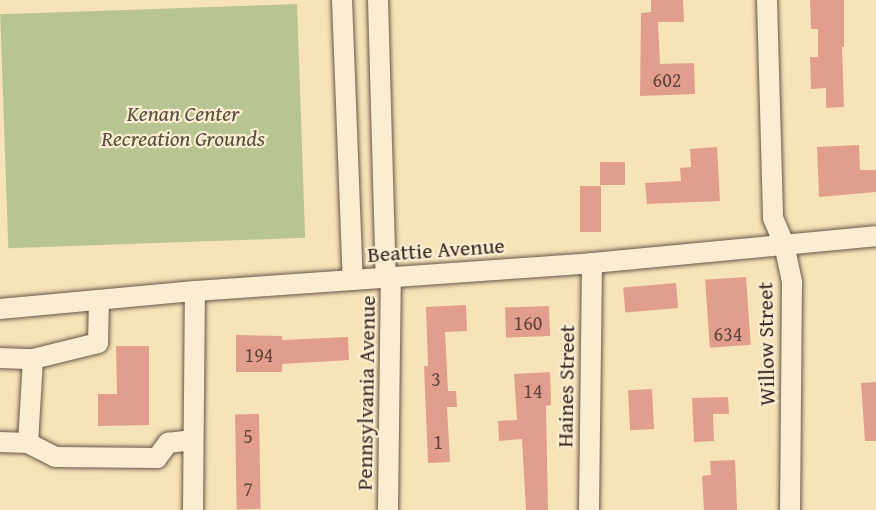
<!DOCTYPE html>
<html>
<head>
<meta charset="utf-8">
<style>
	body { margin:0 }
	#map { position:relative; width:876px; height:510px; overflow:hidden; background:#f7e3b8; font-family:"Gentium Book Plus",serif }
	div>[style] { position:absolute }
	.green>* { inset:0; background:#b8c592; transform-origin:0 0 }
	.building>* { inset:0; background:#e29e8c; transform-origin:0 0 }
	.roads { filter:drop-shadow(0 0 2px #685748) drop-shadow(0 0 2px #685748) }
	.minor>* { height:20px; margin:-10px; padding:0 10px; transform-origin:10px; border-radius:10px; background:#faedd1 }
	span { translate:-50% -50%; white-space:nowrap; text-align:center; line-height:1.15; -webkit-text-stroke:4.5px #faedd1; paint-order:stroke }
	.number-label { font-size:20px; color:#62463c }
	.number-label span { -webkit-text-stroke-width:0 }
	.park-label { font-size:22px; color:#584f3e; font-style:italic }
	.street-label { font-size:22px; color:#382822 }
</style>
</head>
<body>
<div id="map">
	<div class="green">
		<i style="left:297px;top:4px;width:234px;height:297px;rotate:88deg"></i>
	</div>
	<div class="building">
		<i style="clip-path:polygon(651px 0,683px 0,684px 22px,658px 22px,660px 64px,694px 63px,695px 94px,640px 96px,641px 13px,651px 12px)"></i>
		<i style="clip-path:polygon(810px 0,844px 0,844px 47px,842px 47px,844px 107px,826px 108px,826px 88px,811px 89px,810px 57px,818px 57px,818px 29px,811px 29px)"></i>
		<i style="clip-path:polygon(859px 145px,860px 170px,876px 170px,876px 192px,819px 197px,817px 147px)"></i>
		<i style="clip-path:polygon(717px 147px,720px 201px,647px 204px,645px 183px,681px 181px,680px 168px,691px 167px,690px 149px)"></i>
		<i style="left:625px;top:162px;width:23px;height:25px;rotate:90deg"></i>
		<i style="left:580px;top:186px;width:21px;height:46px"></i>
		<i style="left:746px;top:277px;width:68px;height:41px;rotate:86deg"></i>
		<i style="left:676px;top:283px;width:25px;height:53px;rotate:85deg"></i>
		<i style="clip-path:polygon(466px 305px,467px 331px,445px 332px,448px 391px,456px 391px,457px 407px,447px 407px,450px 462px,428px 463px,424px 366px,428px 366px,426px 307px)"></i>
		<i style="left:549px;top:306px;width:30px;height:44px;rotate:88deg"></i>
		<i style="clip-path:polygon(236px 335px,282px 336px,282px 340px,348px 337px,349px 360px,282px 364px,282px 372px,236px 372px)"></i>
		<i style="clip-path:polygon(116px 346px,149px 346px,149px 425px,98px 426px,98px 394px,117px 394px)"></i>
		<i style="clip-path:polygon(550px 372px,551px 405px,546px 406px,548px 510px,526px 510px,522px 439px,499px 441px,498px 421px,517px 420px,514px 374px)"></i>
		<i style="clip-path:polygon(876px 382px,876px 441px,865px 441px,861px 383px)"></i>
		<i style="left:652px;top:389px;width:40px;height:24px;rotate:87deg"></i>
		<i style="clip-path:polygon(728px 397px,729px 414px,713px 414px,714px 441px,694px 442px,692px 398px)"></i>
		<i style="left:259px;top:414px;width:95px;height:24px;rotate:89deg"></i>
		<i style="clip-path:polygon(735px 460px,737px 510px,704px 510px,702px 476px,711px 475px,710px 461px)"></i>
	</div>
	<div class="roads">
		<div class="minor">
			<i style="left:342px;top:0;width:280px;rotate:87.8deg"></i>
			<i style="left:378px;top:0;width:278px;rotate:88.4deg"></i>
			<i style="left:767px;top:0;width:218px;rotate:88.4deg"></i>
			<i style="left:773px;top:218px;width:28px;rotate:67deg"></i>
			<i style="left:784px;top:244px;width:40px;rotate:78deg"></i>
			<i style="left:792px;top:283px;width:227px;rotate:90.5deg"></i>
			<i style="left:0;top:309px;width:196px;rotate:-5.3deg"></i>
			<i style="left:195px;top:291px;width:398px;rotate:-4deg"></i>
			<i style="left:592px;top:263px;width:285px;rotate:-5.4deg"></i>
			<i style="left:0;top:358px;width:33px;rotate:2deg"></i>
			<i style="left:33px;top:359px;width:84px;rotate:93.4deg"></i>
			<i style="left:33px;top:359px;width:67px;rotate:-13.8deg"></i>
			<i style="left:98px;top:343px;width:43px;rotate:-88.7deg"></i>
			<i style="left:0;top:442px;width:28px;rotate:2deg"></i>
			<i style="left:28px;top:443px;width:30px;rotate:27deg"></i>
			<i style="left:55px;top:457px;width:102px;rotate:0.6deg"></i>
			<i style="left:157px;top:458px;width:19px;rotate:-54deg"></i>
			<i style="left:168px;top:443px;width:25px;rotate:-7deg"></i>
			<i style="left:193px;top:510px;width:219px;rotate:-89.5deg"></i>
			<i style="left:388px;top:510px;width:233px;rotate:-89.3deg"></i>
			<i style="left:589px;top:510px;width:247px;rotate:-89.3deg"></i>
		</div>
	</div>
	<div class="number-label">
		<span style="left:667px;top:79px">602</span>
		<span style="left:528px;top:322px">160</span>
		<span style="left:728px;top:333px">634</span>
		<span style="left:259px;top:354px">194</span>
		<span style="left:436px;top:378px">3</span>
		<span style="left:533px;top:390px">14</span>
		<span style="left:248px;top:435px">5</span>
		<span style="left:438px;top:441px">1</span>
		<span style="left:248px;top:488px">7</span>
	</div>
	<div class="park-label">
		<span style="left:183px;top:126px">Kenan Center<br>Recreation Grounds</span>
	</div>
	<div class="street-label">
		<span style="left:436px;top:250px;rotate:-4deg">Beattie Avenue</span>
		<span style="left:766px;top:344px;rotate:-91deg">Willow Street</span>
		<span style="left:566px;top:386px;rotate:-89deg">Haines Street</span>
		<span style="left:366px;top:393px;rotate:-89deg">Pennsylvania Avenue</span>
	</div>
</div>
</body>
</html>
